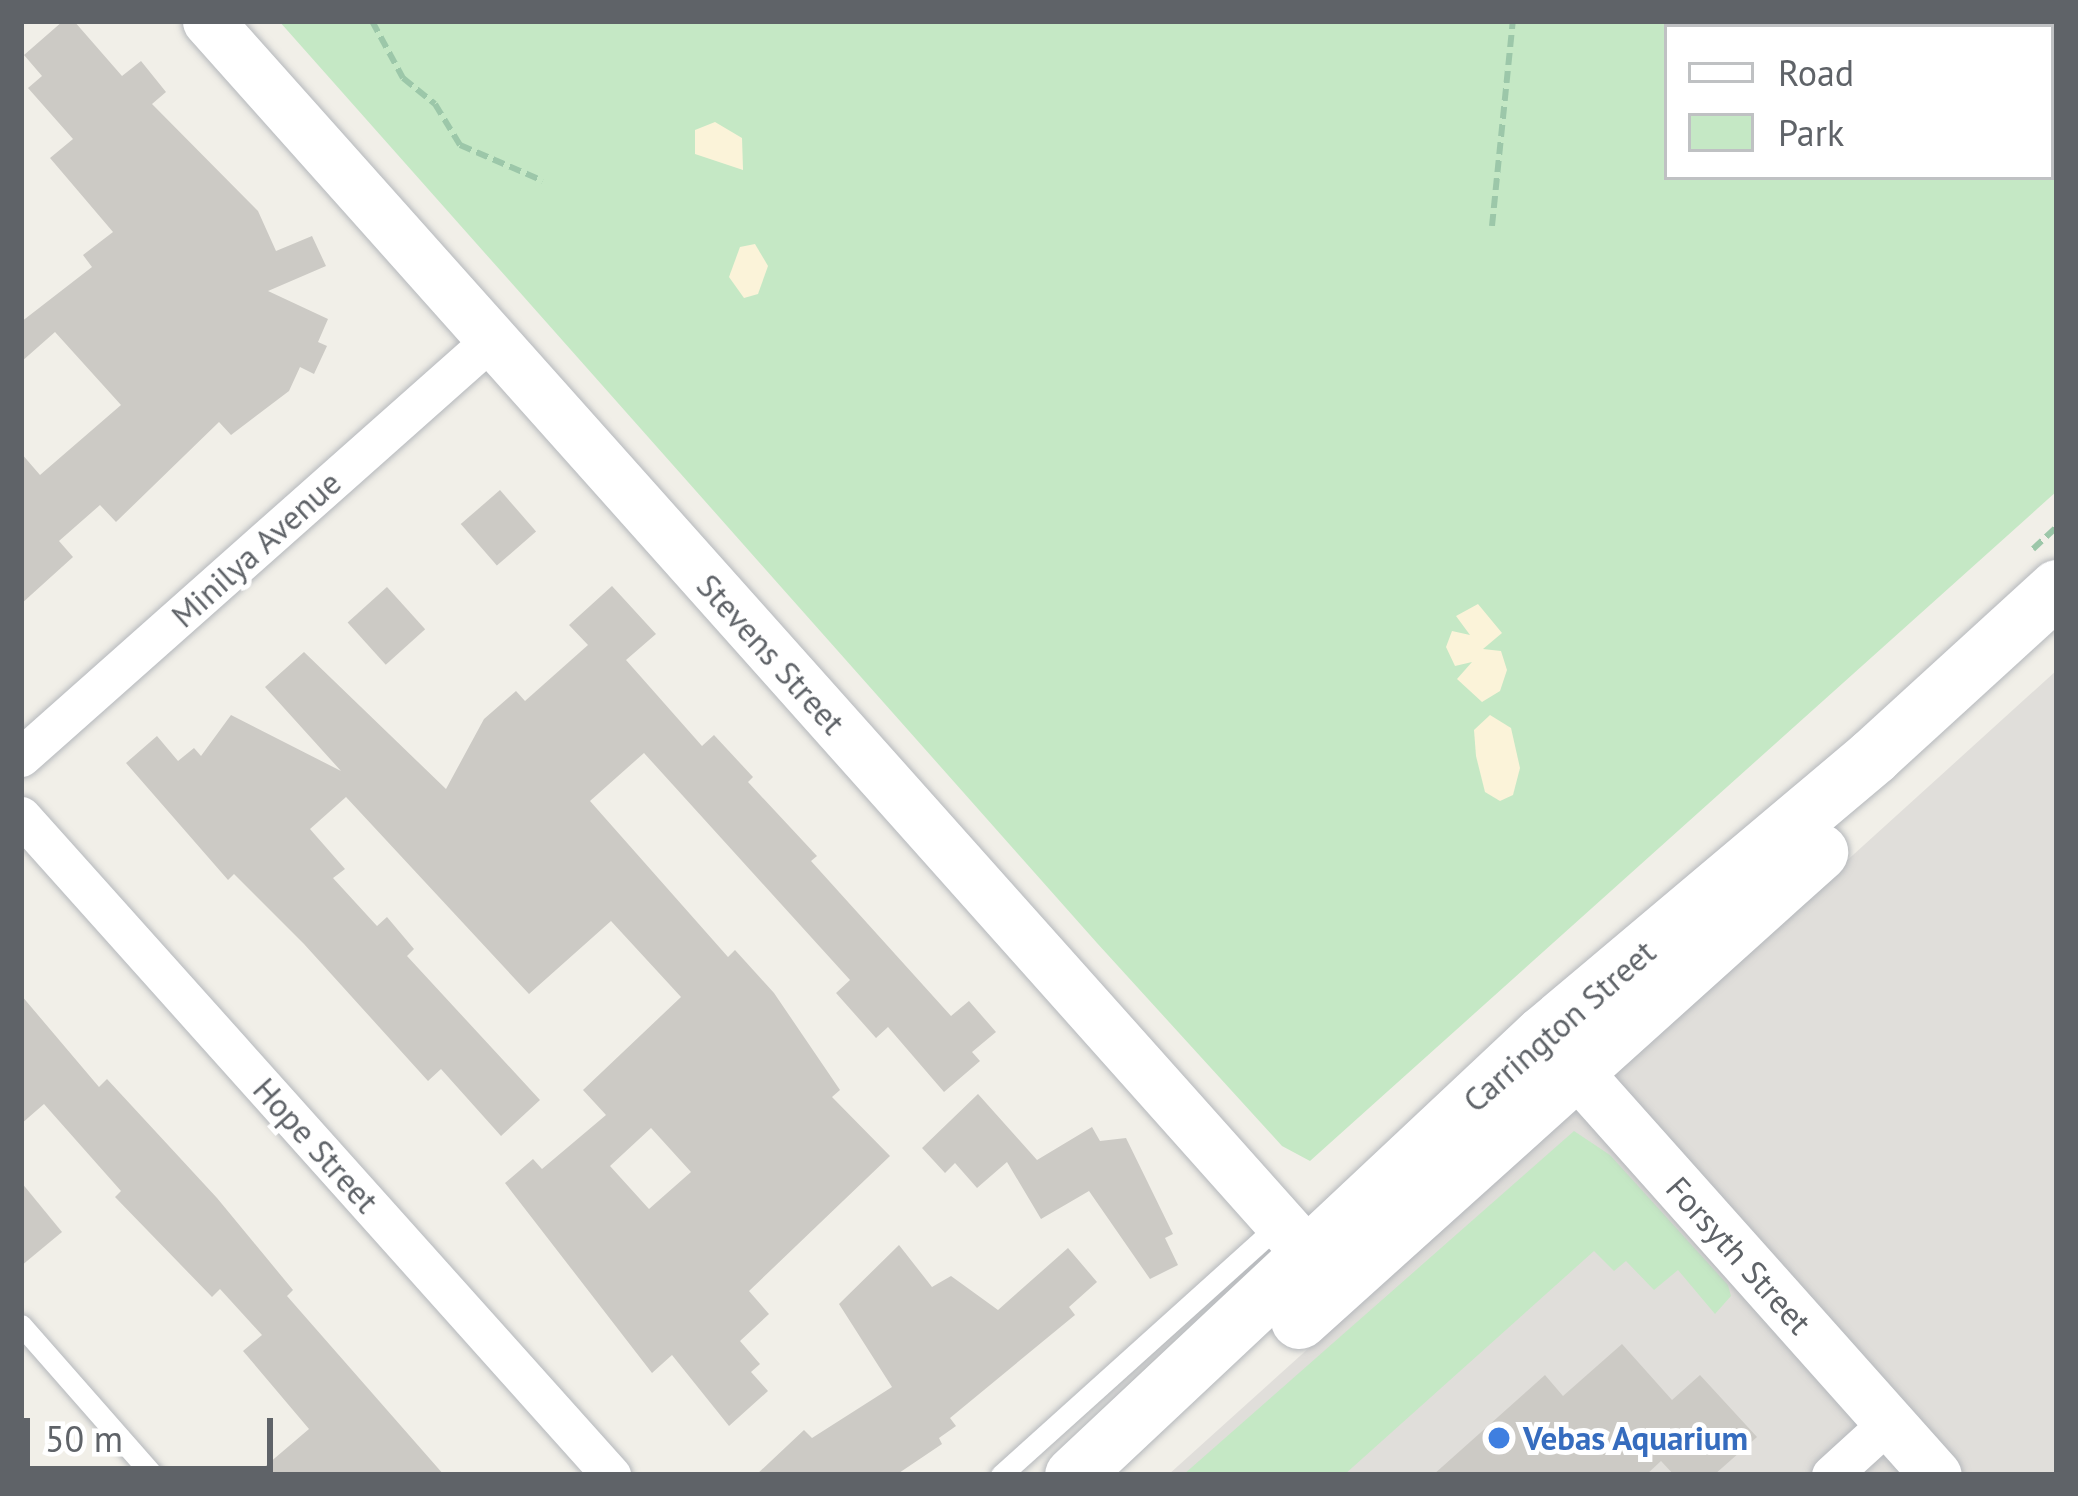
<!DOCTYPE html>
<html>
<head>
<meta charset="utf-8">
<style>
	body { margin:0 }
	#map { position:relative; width:2078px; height:1496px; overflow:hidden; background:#f1efe8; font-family:"PT Sans",sans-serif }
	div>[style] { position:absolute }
	.industrial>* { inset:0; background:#e0deda }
	.green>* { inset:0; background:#c5e8c5 }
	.sand>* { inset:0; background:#fbf3d9 }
	.building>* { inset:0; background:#cccac5; transform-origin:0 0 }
	.path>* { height:6px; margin-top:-3px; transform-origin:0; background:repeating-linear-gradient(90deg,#9cc7a9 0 12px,transparent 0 18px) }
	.roads { filter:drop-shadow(0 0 3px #b5b8bc) drop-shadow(0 0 3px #b5b8bc) }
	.service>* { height:21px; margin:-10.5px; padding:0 10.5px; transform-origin:10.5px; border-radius:10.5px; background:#fff }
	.minor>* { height:39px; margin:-19.5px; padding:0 19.5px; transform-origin:19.5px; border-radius:19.5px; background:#fff }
	.tertiary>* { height:51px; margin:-25.5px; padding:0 25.5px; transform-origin:25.5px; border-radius:25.5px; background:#fff }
	.secondary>* { height:57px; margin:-28.5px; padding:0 28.5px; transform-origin:28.5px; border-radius:28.5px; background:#fff }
	.dots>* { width:33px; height:33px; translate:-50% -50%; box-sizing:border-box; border:6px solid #fff; border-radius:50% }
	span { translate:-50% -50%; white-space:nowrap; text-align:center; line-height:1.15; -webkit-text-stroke:10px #fff; paint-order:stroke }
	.street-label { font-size:33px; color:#5f6368 }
	.shop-label { font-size:33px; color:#366cbe; font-weight:700 }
	.left { translate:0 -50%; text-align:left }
	.frame { position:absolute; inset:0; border:24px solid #5f6368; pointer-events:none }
	.legend { position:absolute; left:1664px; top:24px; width:390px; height:156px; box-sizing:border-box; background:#fff; border:3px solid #bfc1c3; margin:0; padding:15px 21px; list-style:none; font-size:36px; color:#5f6368 }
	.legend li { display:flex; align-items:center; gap:24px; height:60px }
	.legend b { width:60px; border:3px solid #bfc1c3 }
	.scale { position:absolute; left:24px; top:1418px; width:249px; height:54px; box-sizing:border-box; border:6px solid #5f6368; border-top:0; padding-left:15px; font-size:36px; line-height:42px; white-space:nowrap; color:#5f6368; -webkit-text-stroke:9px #fff; paint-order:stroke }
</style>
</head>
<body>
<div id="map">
	<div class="industrial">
		<i style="clip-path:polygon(2057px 670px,2057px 1475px,1168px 1475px,1381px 1283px)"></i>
	</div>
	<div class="green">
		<i style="clip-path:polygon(evenodd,279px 21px,2057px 21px,2057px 491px,1310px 1161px,1282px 1146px,1097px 943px,279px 21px,1667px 27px,2051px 27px,2051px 177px,1667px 177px,1667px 27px)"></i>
		<i style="clip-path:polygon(1574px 1131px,1610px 1155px,1728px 1285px,1731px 1296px,1715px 1314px,1678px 1270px,1654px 1290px,1626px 1261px,1614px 1271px,1594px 1251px,1344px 1475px,1183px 1475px)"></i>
	</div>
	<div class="sand">
		<i style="clip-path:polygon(715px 122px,742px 138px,743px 170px,695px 154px,695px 130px)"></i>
		<i style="clip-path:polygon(755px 244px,768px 266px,758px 294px,744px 298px,729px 277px,740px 247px)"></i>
		<i style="clip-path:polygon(1478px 604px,1502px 633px,1483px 649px,1501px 651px,1507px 670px,1500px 691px,1482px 702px,1457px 679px,1472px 662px,1455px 666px,1446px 647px,1452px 631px,1470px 635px,1456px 616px)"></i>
		<i style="clip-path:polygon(1490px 715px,1511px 728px,1520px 768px,1513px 795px,1500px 801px,1485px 792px,1476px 756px,1474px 730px)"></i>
	</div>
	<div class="building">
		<i style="clip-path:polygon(63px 21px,74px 21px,122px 76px,141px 61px,166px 92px,152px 104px,258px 211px,276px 251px,312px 236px,326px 266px,268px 291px,328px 319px,318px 342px,327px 346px,314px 374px,300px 367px,289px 391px,231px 435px,219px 422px,116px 522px,100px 505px,59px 541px,73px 557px,21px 604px,21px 453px,40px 475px,121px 405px,55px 332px,21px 362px,21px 322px,92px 267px,83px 255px,113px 232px,50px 158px,73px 139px,28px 88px,42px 76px,24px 55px)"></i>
		<i style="left:500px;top:490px;width:55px;height:52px;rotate:49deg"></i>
		<i style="clip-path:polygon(evenodd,612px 586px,656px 634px,626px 660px,702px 746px,714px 735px,753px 777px,748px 782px,817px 856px,811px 861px,951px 1016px,969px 1001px,996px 1032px,972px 1052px,980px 1061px,944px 1092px,888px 1027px,876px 1038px,836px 993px,850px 980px,644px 753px,590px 801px,728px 957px,735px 950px,774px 993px,840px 1090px,832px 1097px,890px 1156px,749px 1291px,769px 1314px,740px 1341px,760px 1364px,751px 1372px,768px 1391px,729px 1426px,672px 1355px,652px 1373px,505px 1183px,533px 1159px,542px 1169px,606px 1115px,583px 1090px,681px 997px,611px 921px,529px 994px,346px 797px,310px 829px,345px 869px,333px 878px,377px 926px,387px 917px,414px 949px,407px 956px,540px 1100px,501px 1136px,441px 1069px,428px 1081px,304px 944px,234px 874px,228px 880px,126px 763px,157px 736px,178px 761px,194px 748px,201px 756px,231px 715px,341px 771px,265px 687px,304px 652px,446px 789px,484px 719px,516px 691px,525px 701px,588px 645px,569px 625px,612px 586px,651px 1128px,691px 1172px,649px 1209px,610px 1166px,651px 1128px)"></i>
		<i style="left:387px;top:587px;width:57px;height:53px;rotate:48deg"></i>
		<i style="clip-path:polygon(21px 995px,99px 1087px,107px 1079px,217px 1198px,293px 1290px,287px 1296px,444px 1475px,255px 1475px,309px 1429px,243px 1351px,262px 1335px,220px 1289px,212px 1297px,115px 1197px,121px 1191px,44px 1104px,21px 1124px)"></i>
		<i style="clip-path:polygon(978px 1094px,1037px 1160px,1092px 1127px,1100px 1141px,1126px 1138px,1173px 1234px,1165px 1238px,1178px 1265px,1150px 1279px,1089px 1191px,1041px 1219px,1007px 1162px,977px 1188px,955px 1163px,945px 1173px,922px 1148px)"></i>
		<i style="clip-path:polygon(21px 1182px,62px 1232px,21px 1266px)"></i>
		<i style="clip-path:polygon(899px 1245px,932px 1287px,951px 1276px,998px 1310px,1068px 1248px,1097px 1282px,1069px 1307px,1075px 1315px,950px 1418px,956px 1426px,939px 1438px,942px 1444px,896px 1475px,756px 1475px,804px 1430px,812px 1438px,892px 1387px,839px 1304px)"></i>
		<i style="clip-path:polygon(1622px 1344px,1672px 1400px,1700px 1375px,1757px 1437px,1714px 1475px,1674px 1475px,1661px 1461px,1646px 1475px,1433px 1475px,1545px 1375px,1563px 1396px)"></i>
	</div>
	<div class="path">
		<i style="left:372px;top:21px;width:65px;rotate:61.5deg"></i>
		<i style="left:403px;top:78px;width:41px;rotate:39.1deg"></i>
		<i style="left:435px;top:104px;width:48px;rotate:58.6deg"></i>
		<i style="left:460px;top:145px;width:90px;rotate:23.4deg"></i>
		<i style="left:1492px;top:226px;width:206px;rotate:-84.2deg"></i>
		<i style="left:2033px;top:549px;width:33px;rotate:-43deg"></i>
	</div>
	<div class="roads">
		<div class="service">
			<i style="left:21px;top:1325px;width:200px;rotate:48.7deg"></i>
			<i style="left:1001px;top:1475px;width:375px;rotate:-42deg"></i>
		</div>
		<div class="minor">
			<i style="left:21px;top:757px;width:628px;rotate:-41.58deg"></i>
			<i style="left:21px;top:816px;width:885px;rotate:48.16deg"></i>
			<i style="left:1831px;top:1475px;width:79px;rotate:-42.4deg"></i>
		</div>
		<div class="tertiary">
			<i style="left:208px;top:21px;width:1691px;rotate:48.26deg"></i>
			<i style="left:1549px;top:1041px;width:581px;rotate:48.28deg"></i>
		</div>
		<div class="secondary">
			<i style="left:1299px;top:1320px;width:700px;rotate:-41.99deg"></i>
			<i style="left:1073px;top:1475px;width:645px;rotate:-43.18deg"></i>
			<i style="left:1543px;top:1034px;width:433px;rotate:-40.1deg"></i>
			<i style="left:1874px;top:755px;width:248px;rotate:-42.4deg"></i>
		</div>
	</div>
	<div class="dots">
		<i style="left:1499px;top:1438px;background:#3f7fe0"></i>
	</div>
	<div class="street-label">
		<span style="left:256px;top:549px;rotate:-42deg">Minilya Avenue</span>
		<span style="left:771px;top:654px;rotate:48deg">Stevens Street</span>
		<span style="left:1559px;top:1026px;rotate:-41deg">Carrington Street</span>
		<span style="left:316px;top:1145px;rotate:48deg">Hope Street</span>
		<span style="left:1739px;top:1255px;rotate:48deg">Forsyth Street</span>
	</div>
	<div class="shop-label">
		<span class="left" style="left:1523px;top:1438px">Vebas Aquarium</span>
	</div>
	<div class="frame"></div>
	<ul class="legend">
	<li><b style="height:15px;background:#fff"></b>Road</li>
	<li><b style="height:33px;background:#c5e8c5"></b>Park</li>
	</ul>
	<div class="scale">50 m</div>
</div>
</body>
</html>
